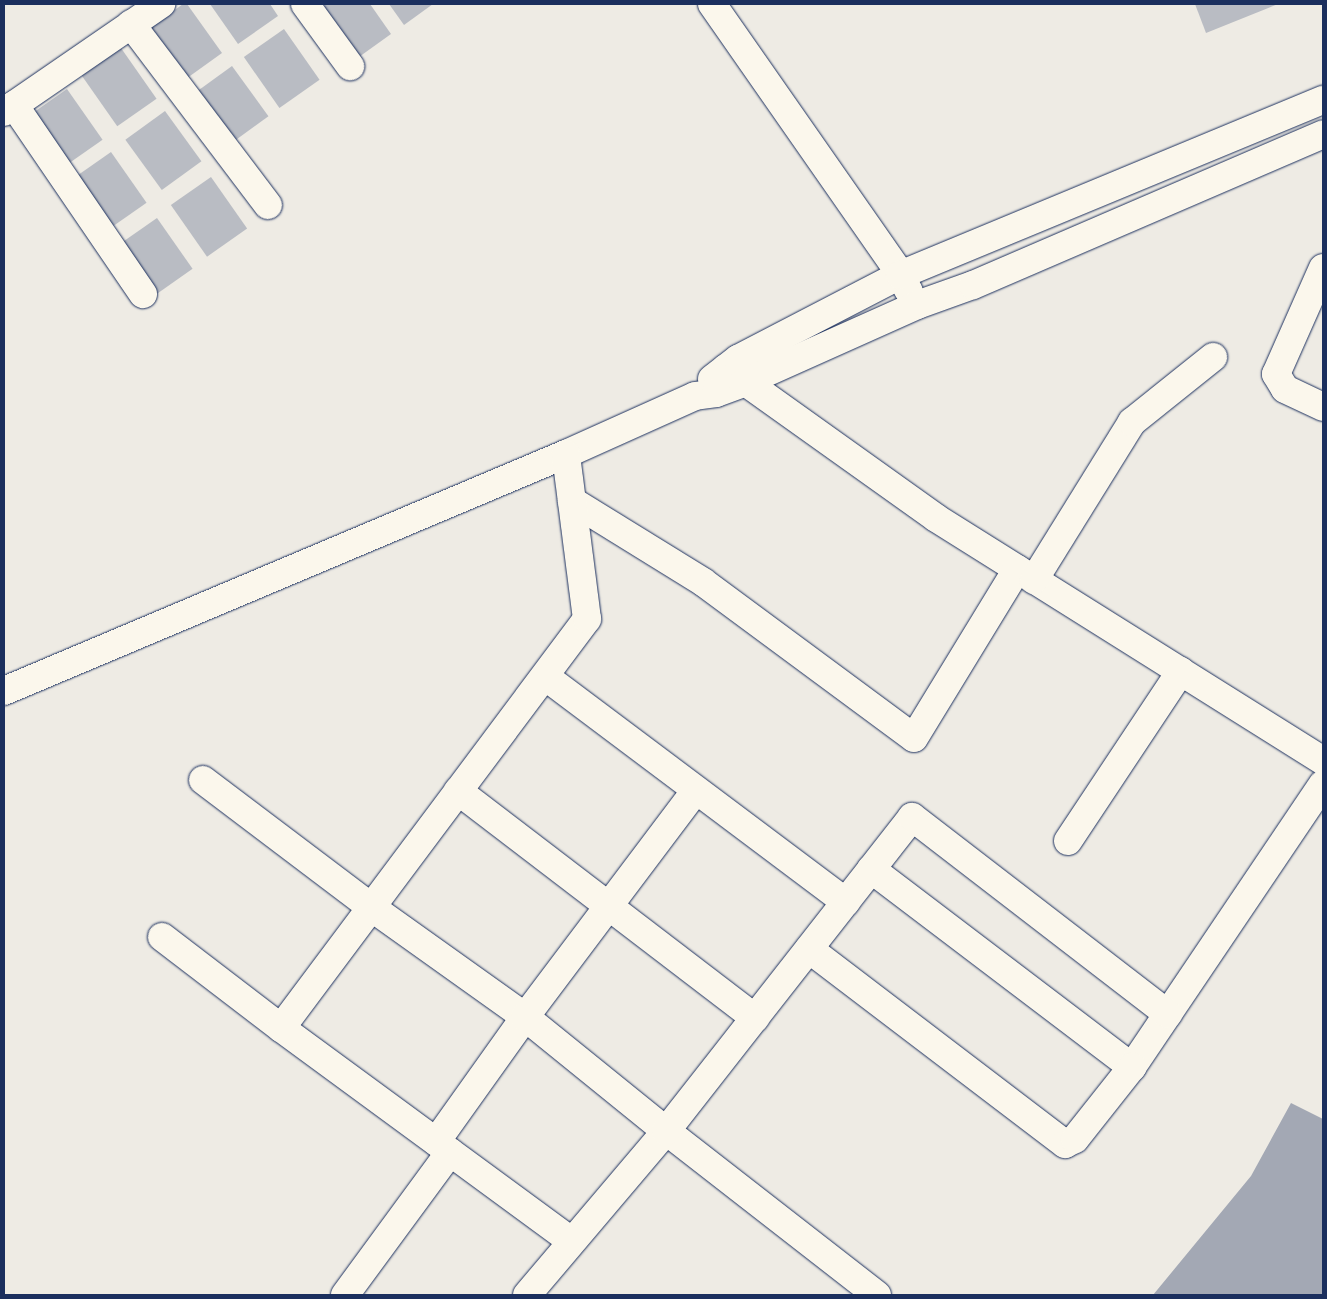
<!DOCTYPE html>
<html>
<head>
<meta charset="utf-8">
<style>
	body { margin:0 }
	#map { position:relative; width:1327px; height:1299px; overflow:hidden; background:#eeebe4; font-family:Mynerve,sans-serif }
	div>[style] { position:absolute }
	.water>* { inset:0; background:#a3a8b4 }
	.building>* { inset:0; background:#b9bcc3; transform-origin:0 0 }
	.roads { filter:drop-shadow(0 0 1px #1b2f5e) drop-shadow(0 0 1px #1b2f5e) }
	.minor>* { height:28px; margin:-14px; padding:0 14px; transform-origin:14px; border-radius:14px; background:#fbf7ec }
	span { translate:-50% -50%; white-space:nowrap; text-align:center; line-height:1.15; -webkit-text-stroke:4px #fbf7ec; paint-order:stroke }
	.frame { position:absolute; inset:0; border:5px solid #1b2f5e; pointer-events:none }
</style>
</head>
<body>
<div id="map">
	<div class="water">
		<i style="clip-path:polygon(1291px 1103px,1323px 1119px,1323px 1295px,1153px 1295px,1251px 1176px)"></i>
	</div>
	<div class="building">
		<i style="clip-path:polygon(183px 4px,187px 4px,222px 53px,183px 81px,147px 30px)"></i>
		<i style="clip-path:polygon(210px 4px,270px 4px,278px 16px,238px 44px)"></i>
		<i style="clip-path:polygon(327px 4px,370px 4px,391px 34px,352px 62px,316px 11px)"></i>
		<i style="clip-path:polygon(389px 4px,433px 4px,404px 25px)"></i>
		<i style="clip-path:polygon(1195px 4px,1278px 4px,1206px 33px)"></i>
		<i style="left:284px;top:29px;width:62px;height:49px;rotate:55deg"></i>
		<i style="left:121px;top:48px;width:62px;height:48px;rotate:55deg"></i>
		<i style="left:232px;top:66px;width:62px;height:49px;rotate:54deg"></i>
		<i style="left:67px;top:89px;width:62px;height:48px;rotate:55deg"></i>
		<i style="left:165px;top:111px;width:62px;height:49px;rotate:54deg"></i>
		<i style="left:111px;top:152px;width:62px;height:48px;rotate:55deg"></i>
		<i style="left:211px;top:177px;width:63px;height:49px;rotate:55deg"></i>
		<i style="left:157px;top:218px;width:62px;height:49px;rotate:55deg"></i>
	</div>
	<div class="roads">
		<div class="minor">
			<i style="left:305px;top:4px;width:77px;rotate:54deg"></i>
			<i style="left:712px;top:4px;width:322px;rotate:55.1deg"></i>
			<i style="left:896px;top:268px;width:26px;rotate:61deg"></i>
			<i style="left:131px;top:24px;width:227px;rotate:52.9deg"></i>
			<i style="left:14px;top:105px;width:229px;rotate:55.7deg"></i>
			<i style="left:4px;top:112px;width:191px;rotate:-34.5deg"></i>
			<i style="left:1323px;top:268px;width:116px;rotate:113.9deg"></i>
			<i style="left:1276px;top:374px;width:17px;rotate:59deg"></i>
			<i style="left:1285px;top:389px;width:42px;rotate:25.3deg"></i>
			<i style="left:726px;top:368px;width:258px;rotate:35.5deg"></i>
			<i style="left:936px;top:518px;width:457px;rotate:32.1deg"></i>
			<i style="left:712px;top:379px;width:33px;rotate:-38deg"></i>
			<i style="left:738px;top:359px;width:182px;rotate:-27.4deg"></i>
			<i style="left:900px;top:275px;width:458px;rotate:-22.5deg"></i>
			<i style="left:572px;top:501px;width:154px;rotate:31.7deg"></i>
			<i style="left:703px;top:582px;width:262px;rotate:36.5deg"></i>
			<i style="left:914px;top:738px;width:198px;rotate:-58.6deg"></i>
			<i style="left:1034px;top:580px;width:186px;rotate:-58.2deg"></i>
			<i style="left:1132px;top:422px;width:104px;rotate:-38.7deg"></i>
			<i style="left:546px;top:677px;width:375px;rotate:36.9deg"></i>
			<i style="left:4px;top:691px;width:610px;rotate:-22.87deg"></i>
			<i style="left:566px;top:454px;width:141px;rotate:-24.2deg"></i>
			<i style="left:695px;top:396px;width:21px;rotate:-8deg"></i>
			<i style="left:716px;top:393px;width:29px;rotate:-20deg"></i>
			<i style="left:743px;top:383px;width:191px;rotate:-24.1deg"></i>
			<i style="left:917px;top:305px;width:59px;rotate:-19.7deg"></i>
			<i style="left:973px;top:285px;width:381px;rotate:-23.3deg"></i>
			<i style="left:203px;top:780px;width:211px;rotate:37.1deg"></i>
			<i style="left:371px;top:907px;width:189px;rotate:35.5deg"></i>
			<i style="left:525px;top:1017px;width:153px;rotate:125.5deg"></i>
			<i style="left:458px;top:791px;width:374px;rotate:37.4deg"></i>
			<i style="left:1068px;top:841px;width:204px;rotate:-56.4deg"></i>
			<i style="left:871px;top:869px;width:328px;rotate:37.2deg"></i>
			<i style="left:1132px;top:1067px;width:341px;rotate:-56deg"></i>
			<i style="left:162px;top:937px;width:150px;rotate:37.4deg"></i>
			<i style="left:809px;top:949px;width:322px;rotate:37.3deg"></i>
			<i style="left:1065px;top:1144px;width:11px;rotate:-27deg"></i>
			<i style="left:1075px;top:1139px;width:92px;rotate:-51.6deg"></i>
			<i style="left:450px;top:1152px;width:150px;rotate:36.3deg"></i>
			<i style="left:345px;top:1295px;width:177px;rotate:-53.7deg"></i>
			<i style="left:450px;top:1152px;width:210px;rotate:-143.7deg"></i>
			<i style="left:281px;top:1028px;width:511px;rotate:-53.2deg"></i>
			<i style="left:587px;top:619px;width:166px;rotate:-97.3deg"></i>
			<i style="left:527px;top:1295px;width:215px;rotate:-49.7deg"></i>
			<i style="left:666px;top:1131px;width:181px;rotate:-141deg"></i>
			<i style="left:525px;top:1017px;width:284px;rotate:-53deg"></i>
			<i style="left:877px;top:1295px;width:267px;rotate:-142.1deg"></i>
			<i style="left:666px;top:1131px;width:399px;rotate:-51.9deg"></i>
			<i style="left:912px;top:817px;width:323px;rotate:37.6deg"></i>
		</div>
	</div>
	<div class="frame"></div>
</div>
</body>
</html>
